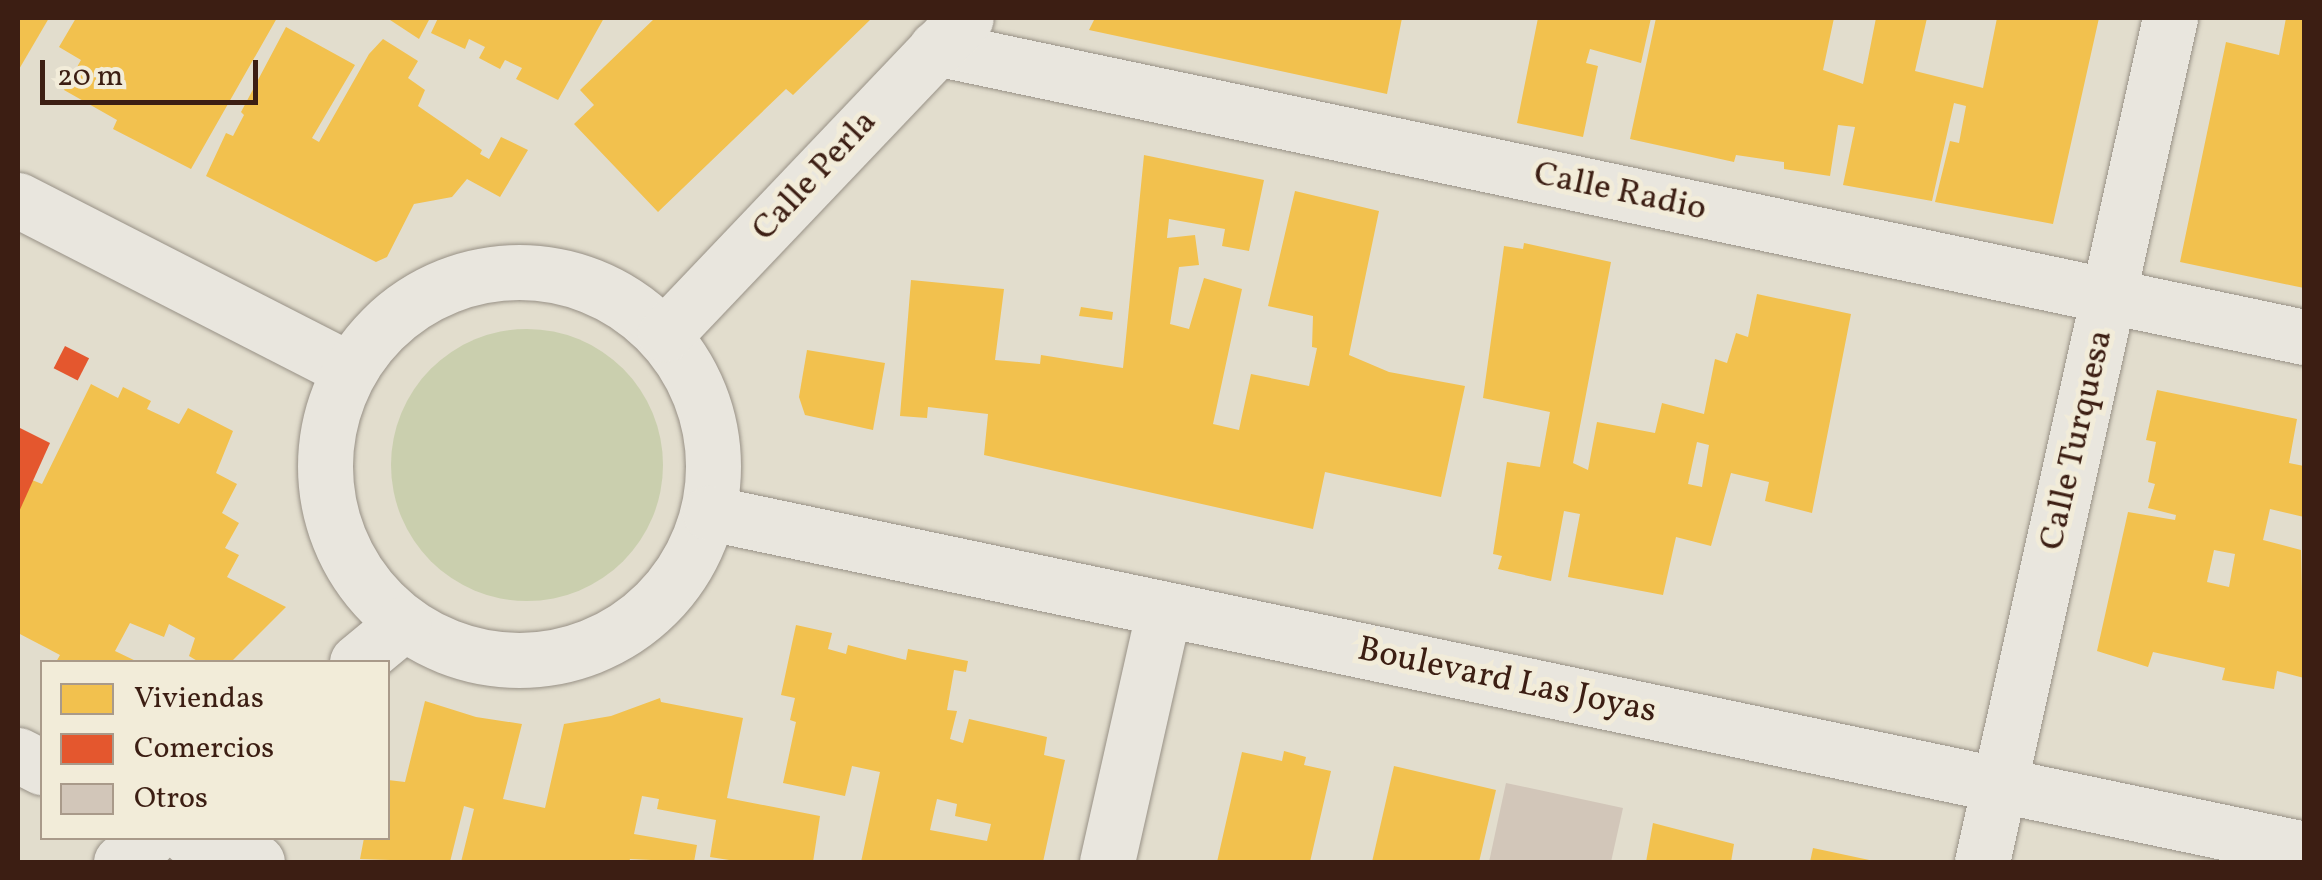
<!DOCTYPE html>
<html>
<head>
<meta charset="utf-8">
<style>
	body { margin:0 }
	#map { position:relative; width:2322px; height:880px; overflow:hidden; background:#e2ddcd; font-family:Vollkorn,serif }
	div>[style] { position:absolute }
	.green>* { inset:0; background:#cacfae }
	.round { border-radius:50% }
	.homes>* { inset:0; background:#f2c14e }
	.shops>* { inset:0; background:#e4572e; transform-origin:0 0 }
	.building>* { inset:0; background:#d2c6b9 }
	.roads { filter:drop-shadow(0 0 2px #989186) drop-shadow(0 0 2px #989186) }
	.minor>* { height:55px; margin:-27.5px; padding:0 27.5px; transform-origin:27.5px; border-radius:27.5px; background:#e9e6de }
	.tertiary>* { height:55px; margin:-27.5px; padding:0 27.5px; transform-origin:27.5px; border-radius:27.5px; background:#e9e6de }
	.tertiary>.ring { margin:-27.5px; padding:0; box-sizing:content-box; background:none; border:55px solid #e9e6de; border-radius:50% }
	span { translate:-50% -50%; white-space:nowrap; text-align:center; line-height:1.15; -webkit-text-stroke:10px #f2ecd9; paint-order:stroke }
	.street-label { font-size:35px; color:#3c1e13 }
	.frame { position:absolute; inset:0; border:20px solid #3c1e13; pointer-events:none }
	.legend { position:absolute; left:40px; top:660px; width:350px; height:180px; box-sizing:border-box; background:#f2ecd9; border:2px solid #a99a8a; margin:0; padding:12px 18px; list-style:none; font-size:30px; color:#3c1e13 }
	.legend li { display:flex; align-items:center; gap:20px; height:50px }
	.legend b { width:50px; border:2px solid #a99a8a }
	.scale { position:absolute; left:40px; top:60px; width:218px; height:45px; box-sizing:border-box; border:5px solid #3c1e13; border-top:0; padding-left:12px; font-size:30px; line-height:35px; white-space:nowrap; color:#3c1e13; -webkit-text-stroke:8px #f2ecd9; paint-order:stroke }
</style>
</head>
<body>
<div id="map">
	<div class="green">
		<i class="round" style="left:391px;top:329px;width:272px;height:272px"></i>
	</div>
	<div class="homes">
		<i style="clip-path:polygon(18px 18px,49px 18px,18px 71px)"></i>
		<i style="clip-path:polygon(76px 18px,277px 18px,191px 169px,113px 129px,117px 120px,64px 90px,81px 60px,59px 47px)"></i>
		<i style="clip-path:polygon(387px 18px,430px 18px,419px 39px)"></i>
		<i style="clip-path:polygon(438px 18px,604px 18px,558px 100px,516px 79px,522px 68px,505px 60px,500px 69px,479px 58px,485px 47px,469px 39px,465px 49px,431px 33px)"></i>
		<i style="clip-path:polygon(655px 18px,872px 18px,793px 95px,786px 89px,658px 212px,574px 124px,594px 105px,580px 90px)"></i>
		<i style="clip-path:polygon(1095px 18px,1402px 18px,1387px 94px,1089px 30px)"></i>
		<i style="clip-path:polygon(1538px 18px,1651px 18px,1641px 63px,1590px 49px,1586px 63px,1598px 66px,1583px 137px,1517px 123px)"></i>
		<i style="clip-path:polygon(1656px 18px,1834px 18px,1823px 70px,1863px 84px,1876px 18px,1927px 18px,1915px 71px,1983px 88px,1997px 18px,2099px 18px,2053px 224px,1935px 202px,1950px 141px,1959px 143px,1966px 106px,1954px 103px,1932px 201px,1843px 185px,1855px 127px,1838px 125px,1830px 176px,1784px 169px,1784px 162px,1736px 155px,1734px 162px,1630px 139px)"></i>
		<i style="clip-path:polygon(2286px 18px,2304px 18px,2304px 288px,2180px 262px,2226px 42px,2279px 55px)"></i>
		<i style="clip-path:polygon(286px 27px,355px 65px,312px 138px,319px 142px,369px 54px,383px 39px,418px 61px,408px 78px,425px 90px,418px 106px,482px 150px,480px 154px,489px 159px,501px 137px,528px 150px,500px 197px,467px 179px,452px 197px,414px 204px,387px 257px,376px 262px,206px 176px,226px 133px,233px 136px,244px 115px,241px 112px)"></i>
		<i style="clip-path:polygon(1144px 155px,1264px 180px,1249px 251px,1222px 246px,1225px 229px,1169px 219px,1167px 238px,1195px 235px,1199px 265px,1179px 267px,1170px 324px,1189px 329px,1204px 278px,1242px 289px,1213px 424px,1239px 430px,1251px 374px,1309px 386px,1317px 348px,1312px 347px,1313px 316px,1268px 306px,1295px 191px,1379px 211px,1349px 355px,1389px 372px,1465px 386px,1441px 497px,1325px 472px,1313px 529px,984px 455px,988px 414px,928px 407px,927px 418px,900px 416px,911px 280px,1004px 289px,995px 360px,1040px 364px,1041px 355px,1123px 368px)"></i>
		<i style="clip-path:polygon(evenodd,1524px 243px,1611px 262px,1573px 463px,1588px 470px,1597px 422px,1655px 433px,1662px 403px,1704px 414px,1715px 359px,1727px 363px,1736px 333px,1748px 337px,1757px 294px,1851px 314px,1812px 513px,1765px 501px,1769px 482px,1731px 473px,1711px 546px,1676px 537px,1663px 595px,1568px 577px,1580px 514px,1564px 511px,1551px 581px,1498px 569px,1502px 556px,1493px 554px,1507px 462px,1540px 467px,1550px 412px,1483px 398px,1504px 246px,1523px 249px,1524px 243px,1697px 442px,1709px 445px,1702px 487px,1688px 484px,1697px 442px)"></i>
		<i style="clip-path:polygon(1081px 307px,1113px 312px,1112px 320px,1079px 316px)"></i>
		<i style="clip-path:polygon(807px 350px,885px 363px,873px 430px,805px 415px,799px 397px)"></i>
		<i style="clip-path:polygon(91px 384px,118px 398px,123px 387px,151px 401px,147px 409px,179px 424px,188px 408px,233px 431px,216px 473px,237px 484px,222px 513px,239px 523px,225px 548px,239px 555px,227px 577px,286px 607px,231px 662px,199px 662px,189px 656px,195px 638px,169px 624px,164px 637px,130px 623px,115px 651px,138px 662px,56px 662px,60px 655px,18px 633px,18px 511px,32px 480px,42px 484px)"></i>
		<i style="clip-path:polygon(evenodd,2157px 390px,2297px 419px,2289px 463px,2304px 466px,2304px 517px,2270px 509px,2263px 540px,2301px 550px,2304px 678px,2277px 671px,2274px 689px,2222px 680px,2225px 668px,2153px 652px,2148px 667px,2097px 651px,2128px 512px,2175px 520px,2176px 515px,2148px 508px,2155px 484px,2148px 482px,2156px 442px,2146px 440px,2157px 390px,2214px 550px,2235px 554px,2229px 587px,2207px 582px,2214px 550px)"></i>
		<i style="clip-path:polygon(evenodd,796px 625px,832px 633px,828px 649px,846px 654px,848px 645px,906px 660px,908px 649px,968px 661px,966px 672px,954px 670px,947px 710px,957px 711px,950px 739px,963px 743px,969px 719px,1047px 737px,1044px 755px,1065px 760px,1043px 862px,861px 862px,880px 772px,852px 766px,845px 796px,783px 783px,796px 722px,790px 720px,795px 698px,781px 695px,796px 625px,937px 799px,957px 804px,955px 816px,991px 824px,987px 841px,930px 830px,937px 799px)"></i>
		<i style="clip-path:polygon(660px 698px,661px 702px,743px 718px,727px 798px,820px 816px,813px 862px,742px 862px,710px 857px,716px 820px,657px 809px,659px 799px,642px 796px,634px 834px,697px 845px,694px 862px,630px 859px,629px 862px,461px 862px,474px 809px,464px 806px,450px 862px,360px 859px,364px 838px,388px 838px,388px 780px,405px 782px,425px 701px,476px 717px,522px 724px,503px 799px,545px 808px,564px 724px,611px 716px)"></i>
		<i style="clip-path:polygon(1284px 751px,1306px 757px,1304px 765px,1331px 771px,1310px 862px,1217px 862px,1242px 752px,1282px 761px)"></i>
		<i style="clip-path:polygon(1394px 766px,1496px 790px,1479px 862px,1372px 862px)"></i>
		<i style="clip-path:polygon(1653px 823px,1734px 844px,1731px 862px,1646px 862px)"></i>
		<i style="clip-path:polygon(1813px 848px,1874px 861px,1873px 862px,1810px 862px)"></i>
	</div>
	<div class="shops">
		<i style="left:65px;top:346px;width:27px;height:25px;rotate:27deg"></i>
		<i style="clip-path:polygon(18px 427px,50px 443px,18px 514px)"></i>
	</div>
	<div class="building">
		<i style="clip-path:polygon(1506px 783px,1623px 808px,1611px 862px,1489px 862px)"></i>
	</div>
	<div class="roads">
		<div class="minor">
			<i style="left:936px;top:48px;width:1398px;rotate:11.93deg"></i>
			<i style="left:18px;top:755px;width:27px;rotate:27deg"></i>
			<i style="left:189px;top:838px;width:72px;rotate:19.4deg"></i>
			<i style="left:1107px;top:862px;width:259px;rotate:-77.3deg"></i>
			<i style="left:1982px;top:862px;width:865px;rotate:-77.44deg"></i>
		</div>
		<div class="tertiary">
			<i style="left:18px;top:200px;width:371px;rotate:27.1deg"></i>
			<i class="ring" style="left:325px;top:272px;width:333px;height:333px"></i>
			<i style="left:665px;top:334px;width:436px;rotate:-46.4deg"></i>
			<i style="left:710px;top:513px;width:1629px;rotate:11.9deg"></i>
			<i style="left:357px;top:662px;width:60px;rotate:-39.6deg"></i>
			<i style="left:121px;top:862px;width:38px;rotate:-40deg"></i>
		</div>
	</div>
	<div class="street-label">
		<span style="left:815px;top:176px;rotate:-47deg">Calle Perla</span>
		<span style="left:1620px;top:192px;rotate:12deg">Calle Radio</span>
		<span style="left:2077px;top:440px;rotate:-77deg">Calle Turquesa</span>
		<span style="left:1507px;top:681px;rotate:12deg">Boulevard Las Joyas</span>
	</div>
	<div class="frame"></div>
	<ul class="legend">
	<li><b style="height:28px;background:#f2c14e"></b>Viviendas</li>
	<li><b style="height:28px;background:#e4572e"></b>Comercios</li>
	<li><b style="height:28px;background:#d2c6b9"></b>Otros</li>
	</ul>
	<div class="scale">20 m</div>
</div>
</body>
</html>
